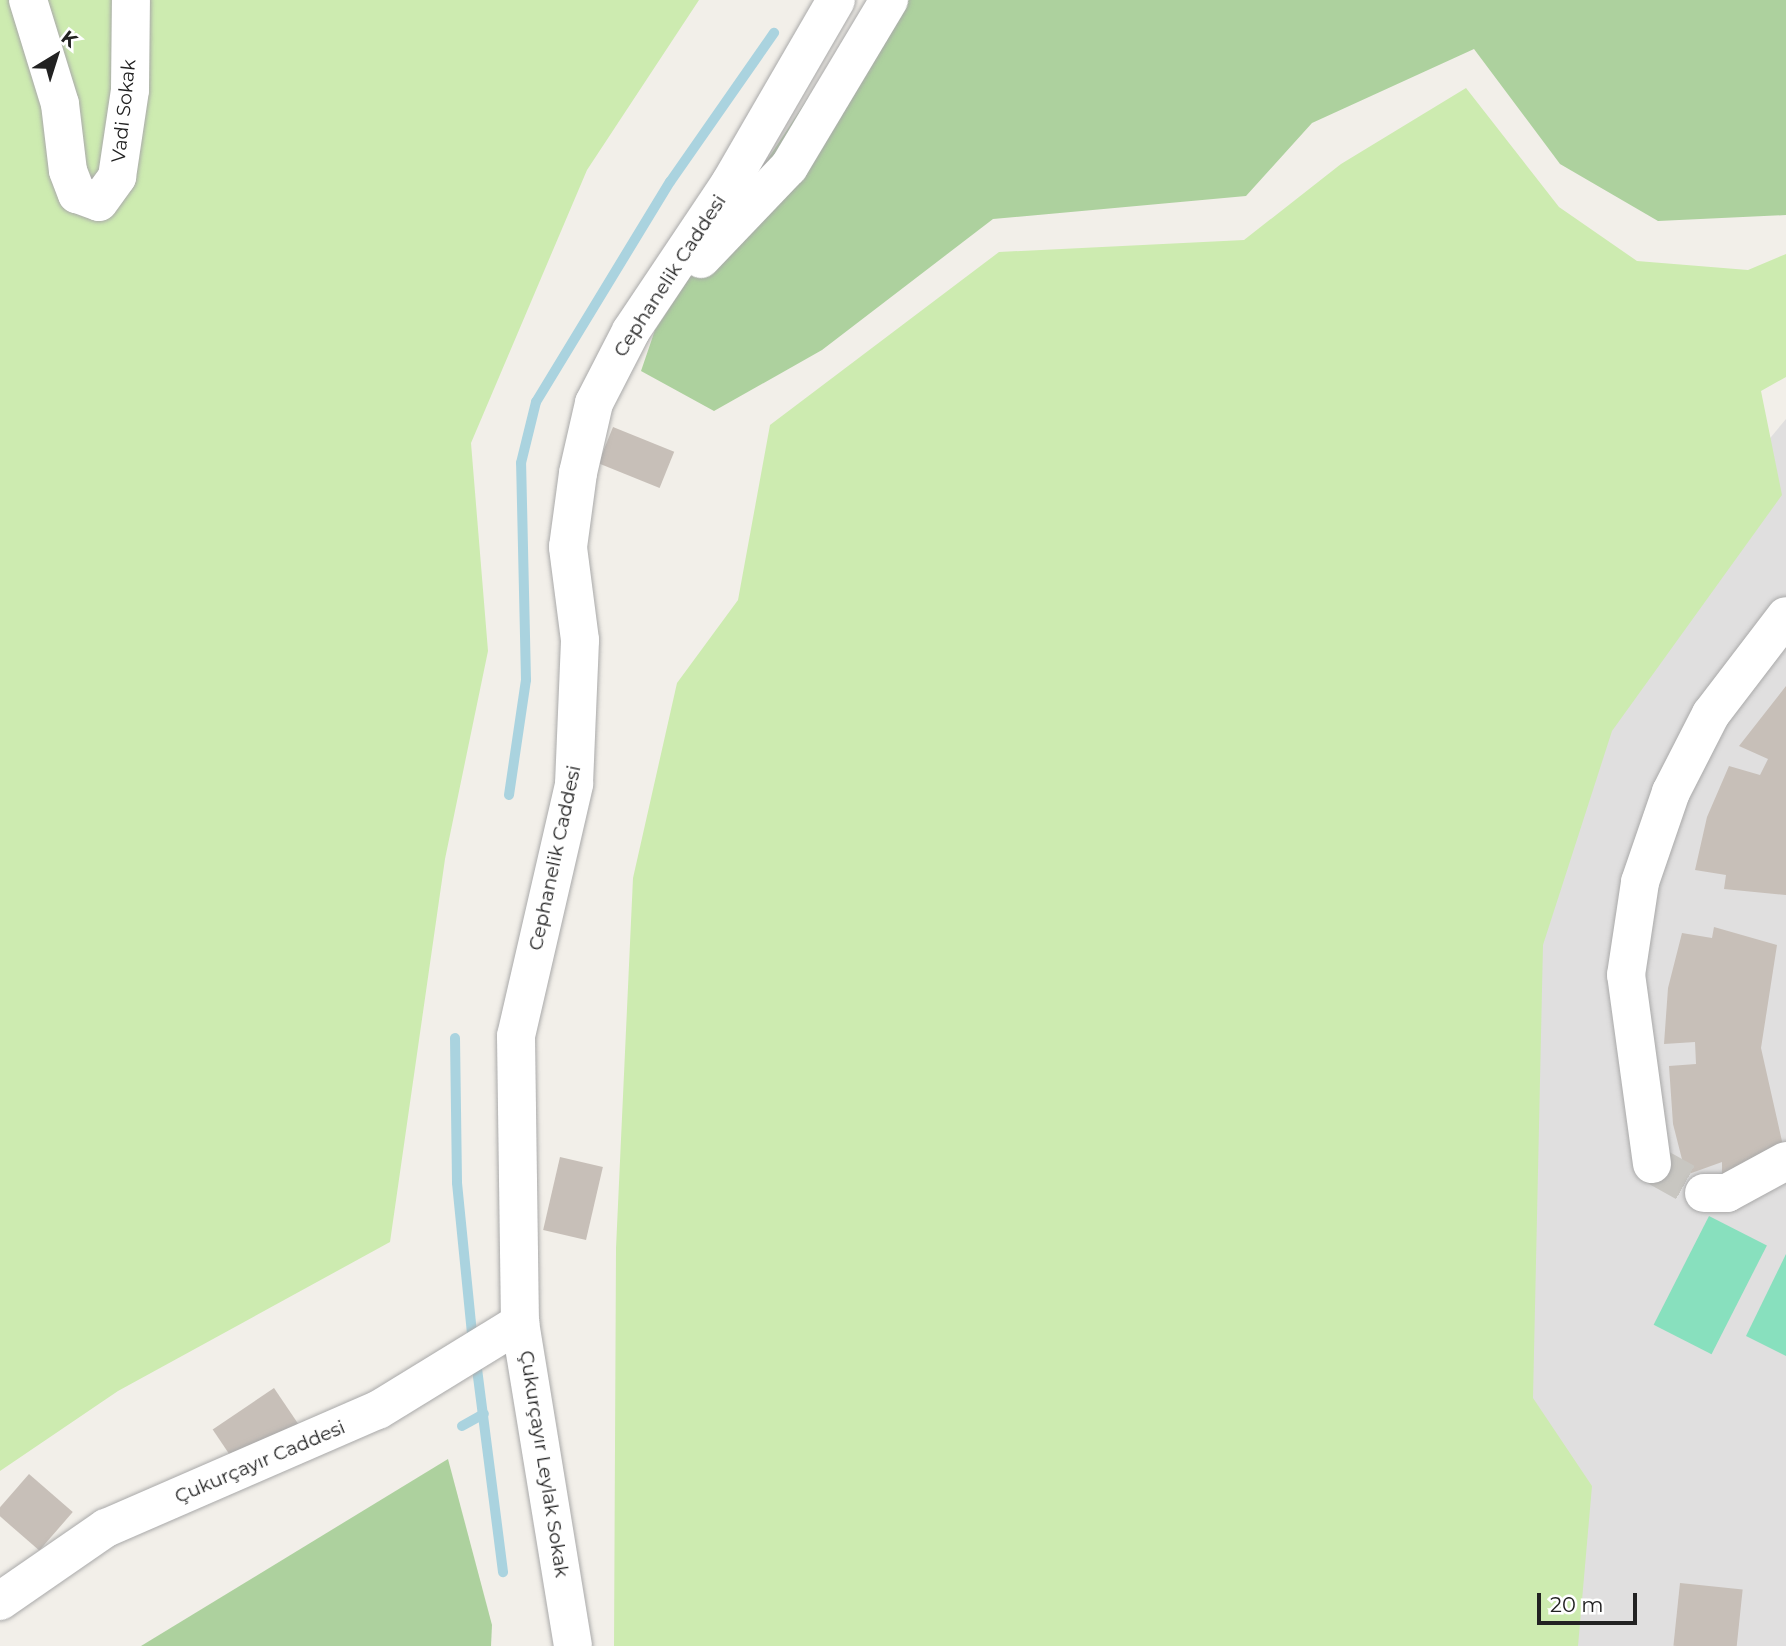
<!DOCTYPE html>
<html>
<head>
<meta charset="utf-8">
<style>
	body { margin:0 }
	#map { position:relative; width:1786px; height:1646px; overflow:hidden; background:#f2efe9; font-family:Montserrat,sans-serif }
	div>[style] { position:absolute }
	.residential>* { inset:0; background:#e0dfdf }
	.grass>* { inset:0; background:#cdebb0 }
	.forest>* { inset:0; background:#add19e }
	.pitch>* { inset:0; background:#88e0be; transform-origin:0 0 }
	.stream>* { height:10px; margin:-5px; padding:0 5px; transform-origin:5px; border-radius:5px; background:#aad3df }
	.building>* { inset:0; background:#c7bfb8; transform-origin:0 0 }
	.minor-tunnel>* { height:38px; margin-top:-19px; transform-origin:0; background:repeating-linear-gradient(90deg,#c8c6c1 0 38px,transparent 0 57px) }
	.roads { filter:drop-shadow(0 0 2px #a9a9a9) drop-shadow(0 0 2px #a9a9a9) }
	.minor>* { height:38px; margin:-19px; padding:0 19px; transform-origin:19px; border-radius:19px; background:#fff }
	span { translate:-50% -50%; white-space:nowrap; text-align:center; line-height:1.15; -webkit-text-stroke:5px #fff; paint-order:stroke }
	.street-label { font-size:19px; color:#222 }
	.north { position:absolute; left:21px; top:21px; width:70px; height:70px; -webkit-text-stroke:5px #fff; paint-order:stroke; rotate:38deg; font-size:19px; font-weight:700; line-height:28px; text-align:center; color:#222 }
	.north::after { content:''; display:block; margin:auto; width:24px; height:32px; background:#222; clip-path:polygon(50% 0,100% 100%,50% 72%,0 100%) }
	.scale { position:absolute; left:1537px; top:1593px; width:100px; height:32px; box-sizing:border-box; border:4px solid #222; border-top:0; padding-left:9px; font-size:21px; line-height:24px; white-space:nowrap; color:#222; -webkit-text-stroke:5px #fff; paint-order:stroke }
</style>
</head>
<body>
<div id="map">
	<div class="residential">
		<i style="clip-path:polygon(1786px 419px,1786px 1646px,1323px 1646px,1343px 951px)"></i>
	</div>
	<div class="grass">
		<i style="clip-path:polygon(0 0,699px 0,587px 170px,471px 443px,488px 651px,445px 859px,390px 1242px,118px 1391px,0 1471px)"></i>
		<i style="clip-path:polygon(1466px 88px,1559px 207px,1637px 261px,1748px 270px,1786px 254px,1786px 377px,1761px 391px,1782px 495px,1612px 731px,1543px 945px,1533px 1398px,1592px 1486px,1578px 1646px,614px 1646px,616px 1248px,633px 878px,677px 683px,738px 600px,770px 425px,999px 252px,1244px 240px,1341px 164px)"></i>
	</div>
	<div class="forest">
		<i style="clip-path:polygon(873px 0,1786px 0,1786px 215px,1658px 221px,1560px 164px,1474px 49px,1312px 123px,1246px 196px,993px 219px,822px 350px,714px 411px,641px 371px,655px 330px)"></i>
		<i style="clip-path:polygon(448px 1459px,492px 1625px,491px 1646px,141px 1646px)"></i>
	</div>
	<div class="pitch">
		<i style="left:1709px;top:1216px;width:65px;height:122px;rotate:27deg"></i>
		<i style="clip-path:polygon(1786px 1254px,1786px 1356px,1746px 1336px)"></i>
	</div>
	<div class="stream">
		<i style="left:509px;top:795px;width:116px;rotate:-81.6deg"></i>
		<i style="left:526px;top:680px;width:217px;rotate:-91.3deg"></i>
		<i style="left:521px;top:463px;width:63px;rotate:-76.2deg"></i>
		<i style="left:536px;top:402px;width:258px;rotate:-58.7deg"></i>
		<i style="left:670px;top:182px;width:182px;rotate:-55.1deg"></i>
		<i style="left:455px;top:1038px;width:145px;rotate:89.2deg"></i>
		<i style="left:457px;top:1183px;width:161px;rotate:84.3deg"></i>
		<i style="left:476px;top:1361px;width:213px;rotate:82.7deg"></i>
		<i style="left:462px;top:1426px;width:25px;rotate:-29deg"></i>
	</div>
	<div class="building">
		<i style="left:613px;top:427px;width:66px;height:39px;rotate:22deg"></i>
		<i style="clip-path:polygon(1786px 686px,1786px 895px,1724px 889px,1726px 875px,1695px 870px,1707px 817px,1729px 766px,1760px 775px,1768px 759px,1739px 746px)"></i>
		<i style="clip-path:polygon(1714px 927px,1777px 945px,1761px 1048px,1784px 1150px,1722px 1174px,1722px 1162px,1686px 1175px,1673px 1124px,1669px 1066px,1696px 1064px,1695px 1042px,1664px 1044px,1668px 988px,1682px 933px,1712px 938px)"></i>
		<i style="left:560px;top:1157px;width:44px;height:75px;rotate:13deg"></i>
		<i style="left:274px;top:1388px;width:45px;height:74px;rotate:56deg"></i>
		<i style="left:29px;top:1474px;width:58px;height:51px;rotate:41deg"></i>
		<i style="left:1680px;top:1583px;width:63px;height:63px;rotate:6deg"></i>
	</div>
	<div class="minor-tunnel">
		<i style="left:1652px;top:1164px;width:60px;rotate:29.1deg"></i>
	</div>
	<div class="roads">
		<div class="minor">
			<i style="left:28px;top:0;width:109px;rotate:72.9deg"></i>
			<i style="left:60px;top:104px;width:67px;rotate:83.2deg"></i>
			<i style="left:68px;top:171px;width:25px;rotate:69deg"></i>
			<i style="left:77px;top:194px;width:23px;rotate:20deg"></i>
			<i style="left:99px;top:202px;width:31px;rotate:-54deg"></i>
			<i style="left:117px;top:177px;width:88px;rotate:-81.5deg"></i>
			<i style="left:130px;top:90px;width:90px;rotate:-89.4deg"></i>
			<i style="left:701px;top:259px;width:127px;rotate:-46.3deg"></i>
			<i style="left:789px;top:167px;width:195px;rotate:-59.1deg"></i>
			<i style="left:1652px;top:1164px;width:191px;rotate:-97.8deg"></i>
			<i style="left:1626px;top:975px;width:94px;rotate:-81.4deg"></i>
			<i style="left:1640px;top:882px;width:95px;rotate:-71deg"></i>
			<i style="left:1671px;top:792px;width:88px;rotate:-62.9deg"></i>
			<i style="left:1711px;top:714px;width:123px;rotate:-52.6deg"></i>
			<i style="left:1704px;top:1193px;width:23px"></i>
			<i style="left:1727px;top:1193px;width:67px;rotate:-28.5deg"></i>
			<i style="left:0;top:1601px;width:129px;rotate:-34.6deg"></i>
			<i style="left:106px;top:1528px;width:296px;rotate:-23.5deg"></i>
			<i style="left:378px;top:1410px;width:167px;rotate:-31.5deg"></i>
			<i style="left:573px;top:1646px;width:327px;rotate:-99.3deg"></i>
			<i style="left:520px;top:1323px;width:287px;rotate:-90.8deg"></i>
			<i style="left:516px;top:1036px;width:259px;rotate:-77deg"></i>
			<i style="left:574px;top:784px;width:144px;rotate:-87.6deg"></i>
			<i style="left:580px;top:640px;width:94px;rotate:-97.4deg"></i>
			<i style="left:568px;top:547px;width:75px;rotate:-82.3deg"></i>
			<i style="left:578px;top:473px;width:72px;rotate:-77.1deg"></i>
			<i style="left:594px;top:403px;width:81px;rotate:-62.8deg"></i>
			<i style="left:631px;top:331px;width:178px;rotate:-56.2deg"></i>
			<i style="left:730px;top:183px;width:211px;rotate:-59.9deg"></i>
		</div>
	</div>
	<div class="street-label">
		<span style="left:124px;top:111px;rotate:-84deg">Vadi Sokak</span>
		<span style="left:670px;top:276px;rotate:-57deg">Cephanelik Caddesi</span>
		<span style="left:555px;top:858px;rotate:-78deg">Cephanelik Caddesi</span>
		<span style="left:260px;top:1462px;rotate:-23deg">Çukurçayır Caddesi</span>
		<span style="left:544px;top:1464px;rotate:81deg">Çukurçayır Leylak Sokak</span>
	</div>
	<div class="north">K</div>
	<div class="scale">20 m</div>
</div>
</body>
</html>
